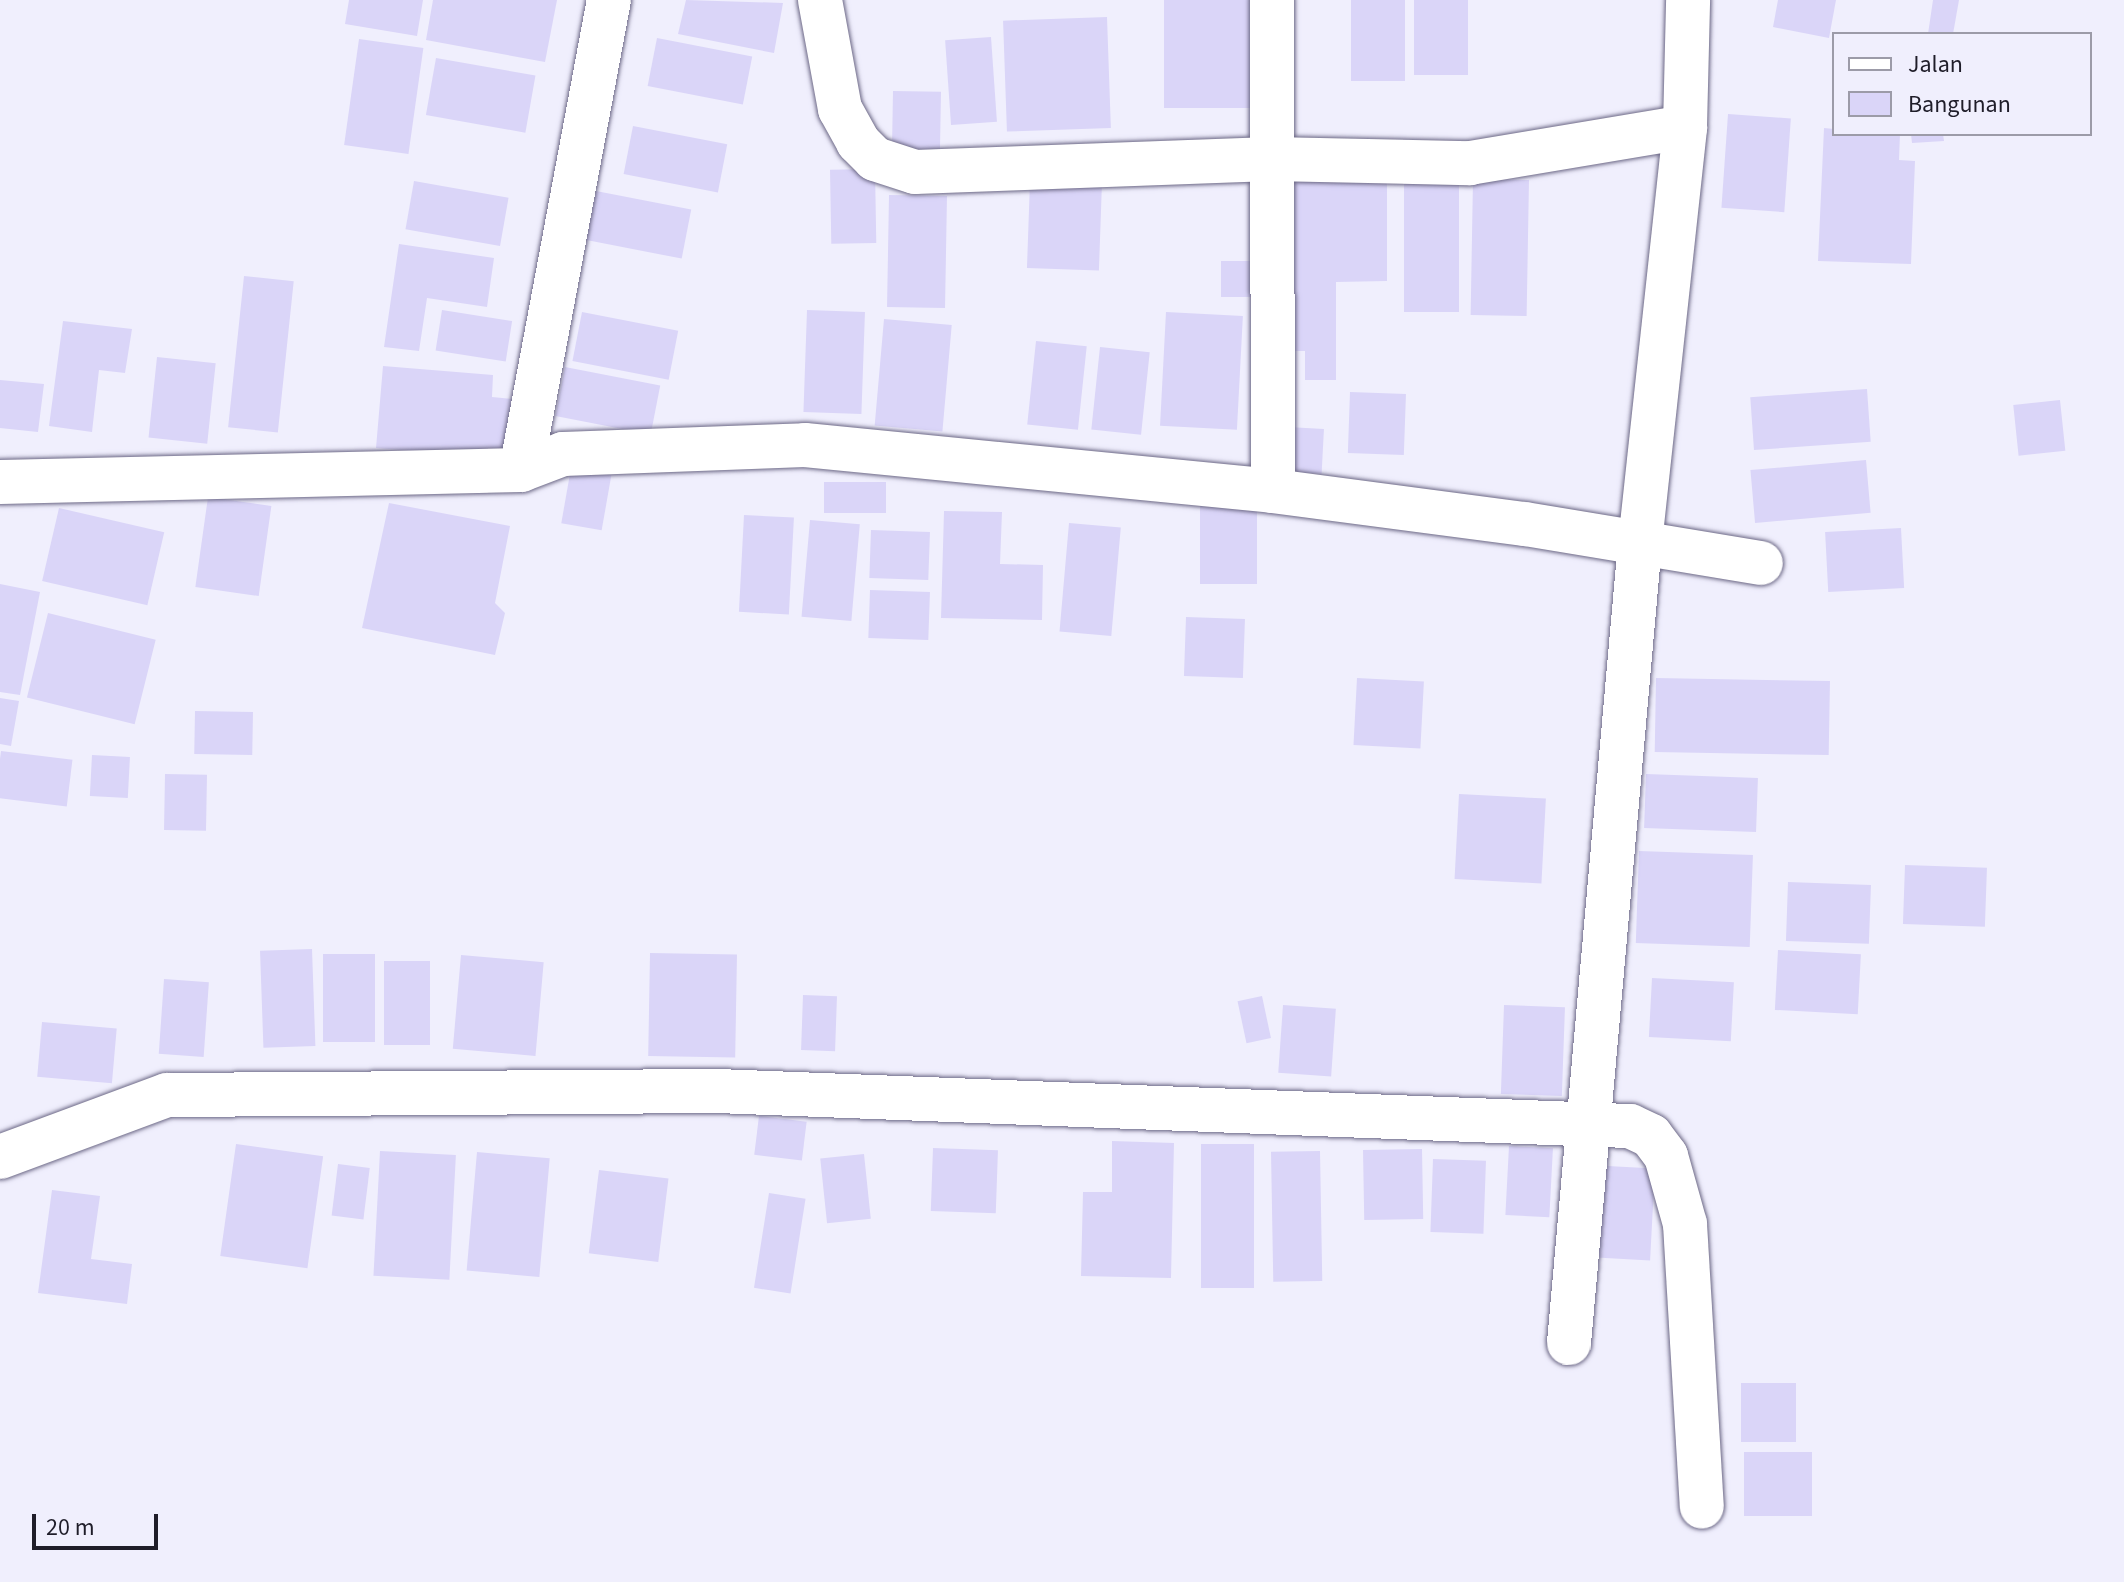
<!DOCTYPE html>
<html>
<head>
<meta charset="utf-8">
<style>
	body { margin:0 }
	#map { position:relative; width:2124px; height:1582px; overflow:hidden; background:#f0effd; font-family:"Source Sans 3",sans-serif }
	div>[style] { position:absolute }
	.building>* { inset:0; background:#dad5f8; transform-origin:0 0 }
	.roads { filter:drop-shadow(0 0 2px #6c6886) drop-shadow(0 0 2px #6c6886) }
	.minor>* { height:44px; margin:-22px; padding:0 22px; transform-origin:22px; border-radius:22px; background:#fff }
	span { translate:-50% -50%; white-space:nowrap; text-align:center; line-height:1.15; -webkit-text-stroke:8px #f0effd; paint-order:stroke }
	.legend { position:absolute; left:1832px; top:32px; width:260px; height:104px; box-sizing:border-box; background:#f0effd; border:2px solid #9c9ba8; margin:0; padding:10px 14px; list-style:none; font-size:24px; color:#1f1d29 }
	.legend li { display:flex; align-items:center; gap:16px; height:40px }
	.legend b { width:40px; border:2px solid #9c9ba8 }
	.scale { position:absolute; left:32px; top:1514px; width:126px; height:36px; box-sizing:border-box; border:4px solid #1f1d29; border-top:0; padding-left:10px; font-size:24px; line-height:28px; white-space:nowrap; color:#1f1d29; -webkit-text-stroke:6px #f0effd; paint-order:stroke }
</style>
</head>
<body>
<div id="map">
	<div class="building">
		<i style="clip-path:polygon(349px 0,423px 0,417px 36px,345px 24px)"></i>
		<i style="clip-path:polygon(433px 0,557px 0,545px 62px,426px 40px)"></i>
		<i style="clip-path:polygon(686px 0,783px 3px,774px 53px,678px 34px)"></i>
		<i style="left:1164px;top:0;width:87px;height:108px"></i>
		<i style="left:1351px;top:0;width:54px;height:81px"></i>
		<i style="left:1414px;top:0;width:54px;height:75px"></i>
		<i style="clip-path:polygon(1778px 0,1836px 0,1829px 38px,1773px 27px)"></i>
		<i style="clip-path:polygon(1933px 0,1959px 0,1953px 34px,1928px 34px)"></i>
		<i style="left:1107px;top:17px;width:111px;height:104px;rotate:88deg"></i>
		<i style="left:991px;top:37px;width:85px;height:46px;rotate:86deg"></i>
		<i style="left:657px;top:38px;width:97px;height:49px;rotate:11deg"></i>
		<i style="left:359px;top:39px;width:65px;height:107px;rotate:8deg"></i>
		<i style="left:436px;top:58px;width:101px;height:58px;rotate:10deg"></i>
		<i style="left:893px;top:91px;width:48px;height:62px;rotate:1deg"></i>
		<i style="left:1728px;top:114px;width:63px;height:94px;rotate:4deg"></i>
		<i style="left:633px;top:126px;width:96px;height:49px;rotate:11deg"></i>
		<i style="clip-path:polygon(1824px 128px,1834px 129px,1834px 134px,1900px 134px,1899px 160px,1915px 161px,1911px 264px,1818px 261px)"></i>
		<i style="clip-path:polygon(1911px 134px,1943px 134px,1944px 141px,1912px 143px)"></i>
		<i style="left:875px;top:169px;width:74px;height:45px;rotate:89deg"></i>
		<i style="clip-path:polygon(1387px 174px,1387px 281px,1336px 282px,1336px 380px,1305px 380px,1305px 351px,1283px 351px,1282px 175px)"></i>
		<i style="left:1404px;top:177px;width:55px;height:135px"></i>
		<i style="left:1473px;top:179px;width:56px;height:136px;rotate:1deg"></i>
		<i style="left:414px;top:181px;width:96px;height:49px;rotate:10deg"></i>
		<i style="left:1030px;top:181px;width:72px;height:87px;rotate:2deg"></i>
		<i style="left:596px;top:191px;width:97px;height:50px;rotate:11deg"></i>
		<i style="left:889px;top:195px;width:58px;height:112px;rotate:1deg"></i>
		<i style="clip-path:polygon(399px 244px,494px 258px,487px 307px,427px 298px,419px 351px,384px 347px)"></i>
		<i style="left:1258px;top:261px;width:36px;height:37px;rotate:90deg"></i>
		<i style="left:244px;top:276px;width:50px;height:152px;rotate:6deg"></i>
		<i style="left:442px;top:310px;width:71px;height:41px;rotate:9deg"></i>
		<i style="left:807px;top:310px;width:58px;height:102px;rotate:2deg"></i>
		<i style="left:582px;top:312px;width:98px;height:50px;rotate:11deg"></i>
		<i style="left:1166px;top:312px;width:77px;height:114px;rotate:3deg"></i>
		<i style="left:884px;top:319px;width:68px;height:107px;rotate:5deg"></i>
		<i style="clip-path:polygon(63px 321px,132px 329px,125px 373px,99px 370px,92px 432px,49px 426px)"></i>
		<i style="left:1036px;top:341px;width:51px;height:84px;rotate:6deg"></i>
		<i style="left:1100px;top:347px;width:50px;height:83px;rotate:6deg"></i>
		<i style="left:157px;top:357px;width:59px;height:81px;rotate:6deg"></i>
		<i style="clip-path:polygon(383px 366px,493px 375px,492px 397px,512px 399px,507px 459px,376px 448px)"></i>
		<i style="left:565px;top:367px;width:97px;height:50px;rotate:11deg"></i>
		<i style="clip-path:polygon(0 380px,44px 384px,38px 432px,0 428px)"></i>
		<i style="left:1867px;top:389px;width:53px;height:117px;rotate:86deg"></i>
		<i style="left:1350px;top:392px;width:56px;height:61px;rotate:2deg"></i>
		<i style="left:2060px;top:400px;width:51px;height:47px;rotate:84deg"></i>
		<i style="left:1288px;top:427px;width:36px;height:45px;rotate:3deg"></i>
		<i style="left:1866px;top:460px;width:53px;height:116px;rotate:85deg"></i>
		<i style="left:571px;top:468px;width:41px;height:56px;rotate:10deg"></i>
		<i style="left:886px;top:482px;width:31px;height:62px;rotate:90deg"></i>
		<i style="left:208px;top:497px;width:64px;height:91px;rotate:8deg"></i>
		<i style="clip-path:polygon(389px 503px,510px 526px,495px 603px,505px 613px,495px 655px,362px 628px)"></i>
		<i style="left:1200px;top:506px;width:57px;height:78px"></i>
		<i style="left:59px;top:508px;width:108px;height:75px;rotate:13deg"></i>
		<i style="clip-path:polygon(944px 511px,1002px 512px,1000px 564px,1043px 565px,1042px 620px,941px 618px)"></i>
		<i style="left:744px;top:515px;width:50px;height:97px;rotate:3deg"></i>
		<i style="left:810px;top:520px;width:50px;height:97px;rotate:5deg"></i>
		<i style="left:1069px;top:523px;width:52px;height:109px;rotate:5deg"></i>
		<i style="left:1901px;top:528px;width:60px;height:76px;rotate:87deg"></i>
		<i style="left:871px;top:530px;width:59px;height:48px;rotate:2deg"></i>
		<i style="clip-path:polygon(0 584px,40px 592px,20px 695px,0 692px)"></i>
		<i style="left:870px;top:590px;width:60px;height:48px;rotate:2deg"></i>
		<i style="left:48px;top:613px;width:111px;height:87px;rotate:14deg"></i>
		<i style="left:1186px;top:617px;width:59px;height:59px;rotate:2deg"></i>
		<i style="left:1357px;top:678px;width:67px;height:67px;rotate:3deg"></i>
		<i style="left:1656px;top:678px;width:174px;height:74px;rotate:1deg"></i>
		<i style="clip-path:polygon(0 698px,19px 701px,11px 746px,0 744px)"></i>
		<i style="left:195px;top:711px;width:58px;height:43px;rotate:1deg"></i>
		<i style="left:1px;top:751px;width:72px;height:47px;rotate:7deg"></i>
		<i style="left:92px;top:755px;width:38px;height:41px;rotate:3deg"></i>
		<i style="left:165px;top:774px;width:42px;height:56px;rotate:1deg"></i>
		<i style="left:1646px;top:774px;width:112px;height:54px;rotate:2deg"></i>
		<i style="left:1459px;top:794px;width:87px;height:85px;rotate:3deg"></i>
		<i style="left:1639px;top:851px;width:114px;height:92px;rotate:2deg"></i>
		<i style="left:1905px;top:865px;width:82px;height:59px;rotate:2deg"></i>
		<i style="left:1788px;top:882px;width:83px;height:59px;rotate:2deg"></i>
		<i style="left:312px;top:949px;width:97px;height:52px;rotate:88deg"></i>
		<i style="left:1778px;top:950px;width:83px;height:60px;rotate:3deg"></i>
		<i style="left:650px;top:953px;width:87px;height:103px;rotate:1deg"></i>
		<i style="left:323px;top:954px;width:52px;height:88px"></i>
		<i style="left:461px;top:955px;width:83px;height:94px;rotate:5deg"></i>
		<i style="left:430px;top:961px;width:84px;height:46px;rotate:90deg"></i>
		<i style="left:1652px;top:978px;width:82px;height:59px;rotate:3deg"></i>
		<i style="left:164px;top:979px;width:45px;height:75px;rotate:4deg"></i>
		<i style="left:803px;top:995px;width:34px;height:55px;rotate:2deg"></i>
		<i style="left:1262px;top:996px;width:43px;height:25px;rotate:78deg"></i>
		<i style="left:1283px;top:1005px;width:53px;height:68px;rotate:4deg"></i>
		<i style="left:1504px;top:1005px;width:61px;height:89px;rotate:2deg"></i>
		<i style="left:42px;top:1022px;width:75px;height:55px;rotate:5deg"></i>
		<i style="left:759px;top:1116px;width:48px;height:39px;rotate:7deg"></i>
		<i style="clip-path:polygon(1112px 1141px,1174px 1143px,1171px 1278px,1081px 1276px,1083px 1192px,1112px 1192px)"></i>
		<i style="left:236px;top:1144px;width:88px;height:113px;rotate:8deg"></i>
		<i style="left:1201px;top:1144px;width:53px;height:144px"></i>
		<i style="left:1509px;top:1146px;width:44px;height:69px;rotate:3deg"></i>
		<i style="left:933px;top:1148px;width:65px;height:63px;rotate:2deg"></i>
		<i style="left:1422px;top:1149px;width:70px;height:59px;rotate:89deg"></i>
		<i style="left:380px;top:1151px;width:76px;height:125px;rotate:3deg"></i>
		<i style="left:1320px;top:1151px;width:130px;height:49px;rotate:89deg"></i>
		<i style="left:477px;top:1152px;width:73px;height:119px;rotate:5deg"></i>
		<i style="left:864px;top:1154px;width:65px;height:44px;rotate:84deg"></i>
		<i style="left:1433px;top:1159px;width:53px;height:73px;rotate:2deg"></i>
		<i style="left:338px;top:1164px;width:32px;height:52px;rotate:7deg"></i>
		<i style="left:1588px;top:1165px;width:67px;height:92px;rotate:3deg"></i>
		<i style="left:599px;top:1170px;width:70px;height:84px;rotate:7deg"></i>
		<i style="clip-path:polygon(52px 1190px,100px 1196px,91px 1259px,132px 1264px,127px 1304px,38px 1293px)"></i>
		<i style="left:769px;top:1193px;width:37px;height:96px;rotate:9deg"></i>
		<i style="left:1741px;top:1383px;width:55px;height:59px"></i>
		<i style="left:1744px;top:1452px;width:68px;height:64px"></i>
	</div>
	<div class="roads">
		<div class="minor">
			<i style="left:820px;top:0;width:111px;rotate:79.6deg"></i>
			<i style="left:840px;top:109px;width:38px;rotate:61deg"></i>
			<i style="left:858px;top:142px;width:24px;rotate:45deg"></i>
			<i style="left:875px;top:159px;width:42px;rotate:18deg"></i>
			<i style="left:915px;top:172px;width:356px;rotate:-2.1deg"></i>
			<i style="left:1271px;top:159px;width:199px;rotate:1.2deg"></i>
			<i style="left:1470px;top:163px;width:218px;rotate:-9.5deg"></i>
			<i style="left:1272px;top:0;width:491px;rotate:89.9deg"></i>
			<i style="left:521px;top:470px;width:478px;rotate:-79.4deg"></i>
			<i style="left:0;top:482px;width:521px;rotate:-1.32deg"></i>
			<i style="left:521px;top:470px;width:45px;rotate:-20.9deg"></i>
			<i style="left:563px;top:454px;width:242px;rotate:-2.1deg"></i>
			<i style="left:805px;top:445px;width:470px;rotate:5.6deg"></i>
			<i style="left:1273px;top:491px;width:254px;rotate:7.5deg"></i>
			<i style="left:1525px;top:524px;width:239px;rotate:9.4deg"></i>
			<i style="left:0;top:1157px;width:178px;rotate:-20.4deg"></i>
			<i style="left:167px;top:1095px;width:550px;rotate:-0.42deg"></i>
			<i style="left:717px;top:1091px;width:914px;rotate:2.2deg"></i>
			<i style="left:1630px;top:1126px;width:23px;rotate:25deg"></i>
			<i style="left:1651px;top:1136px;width:25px;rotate:53deg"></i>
			<i style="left:1666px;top:1156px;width:71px;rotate:74.4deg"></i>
			<i style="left:1685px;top:1224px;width:283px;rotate:86.6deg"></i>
			<i style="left:1569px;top:1343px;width:803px;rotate:-84.93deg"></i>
			<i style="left:1640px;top:543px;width:418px;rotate:-83.8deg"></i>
			<i style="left:1685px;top:127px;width:127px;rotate:-88.6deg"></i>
		</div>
	</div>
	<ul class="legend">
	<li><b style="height:10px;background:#fff"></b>Jalan</li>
	<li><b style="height:22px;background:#dad5f8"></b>Bangunan</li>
	</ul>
	<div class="scale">20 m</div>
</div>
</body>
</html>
